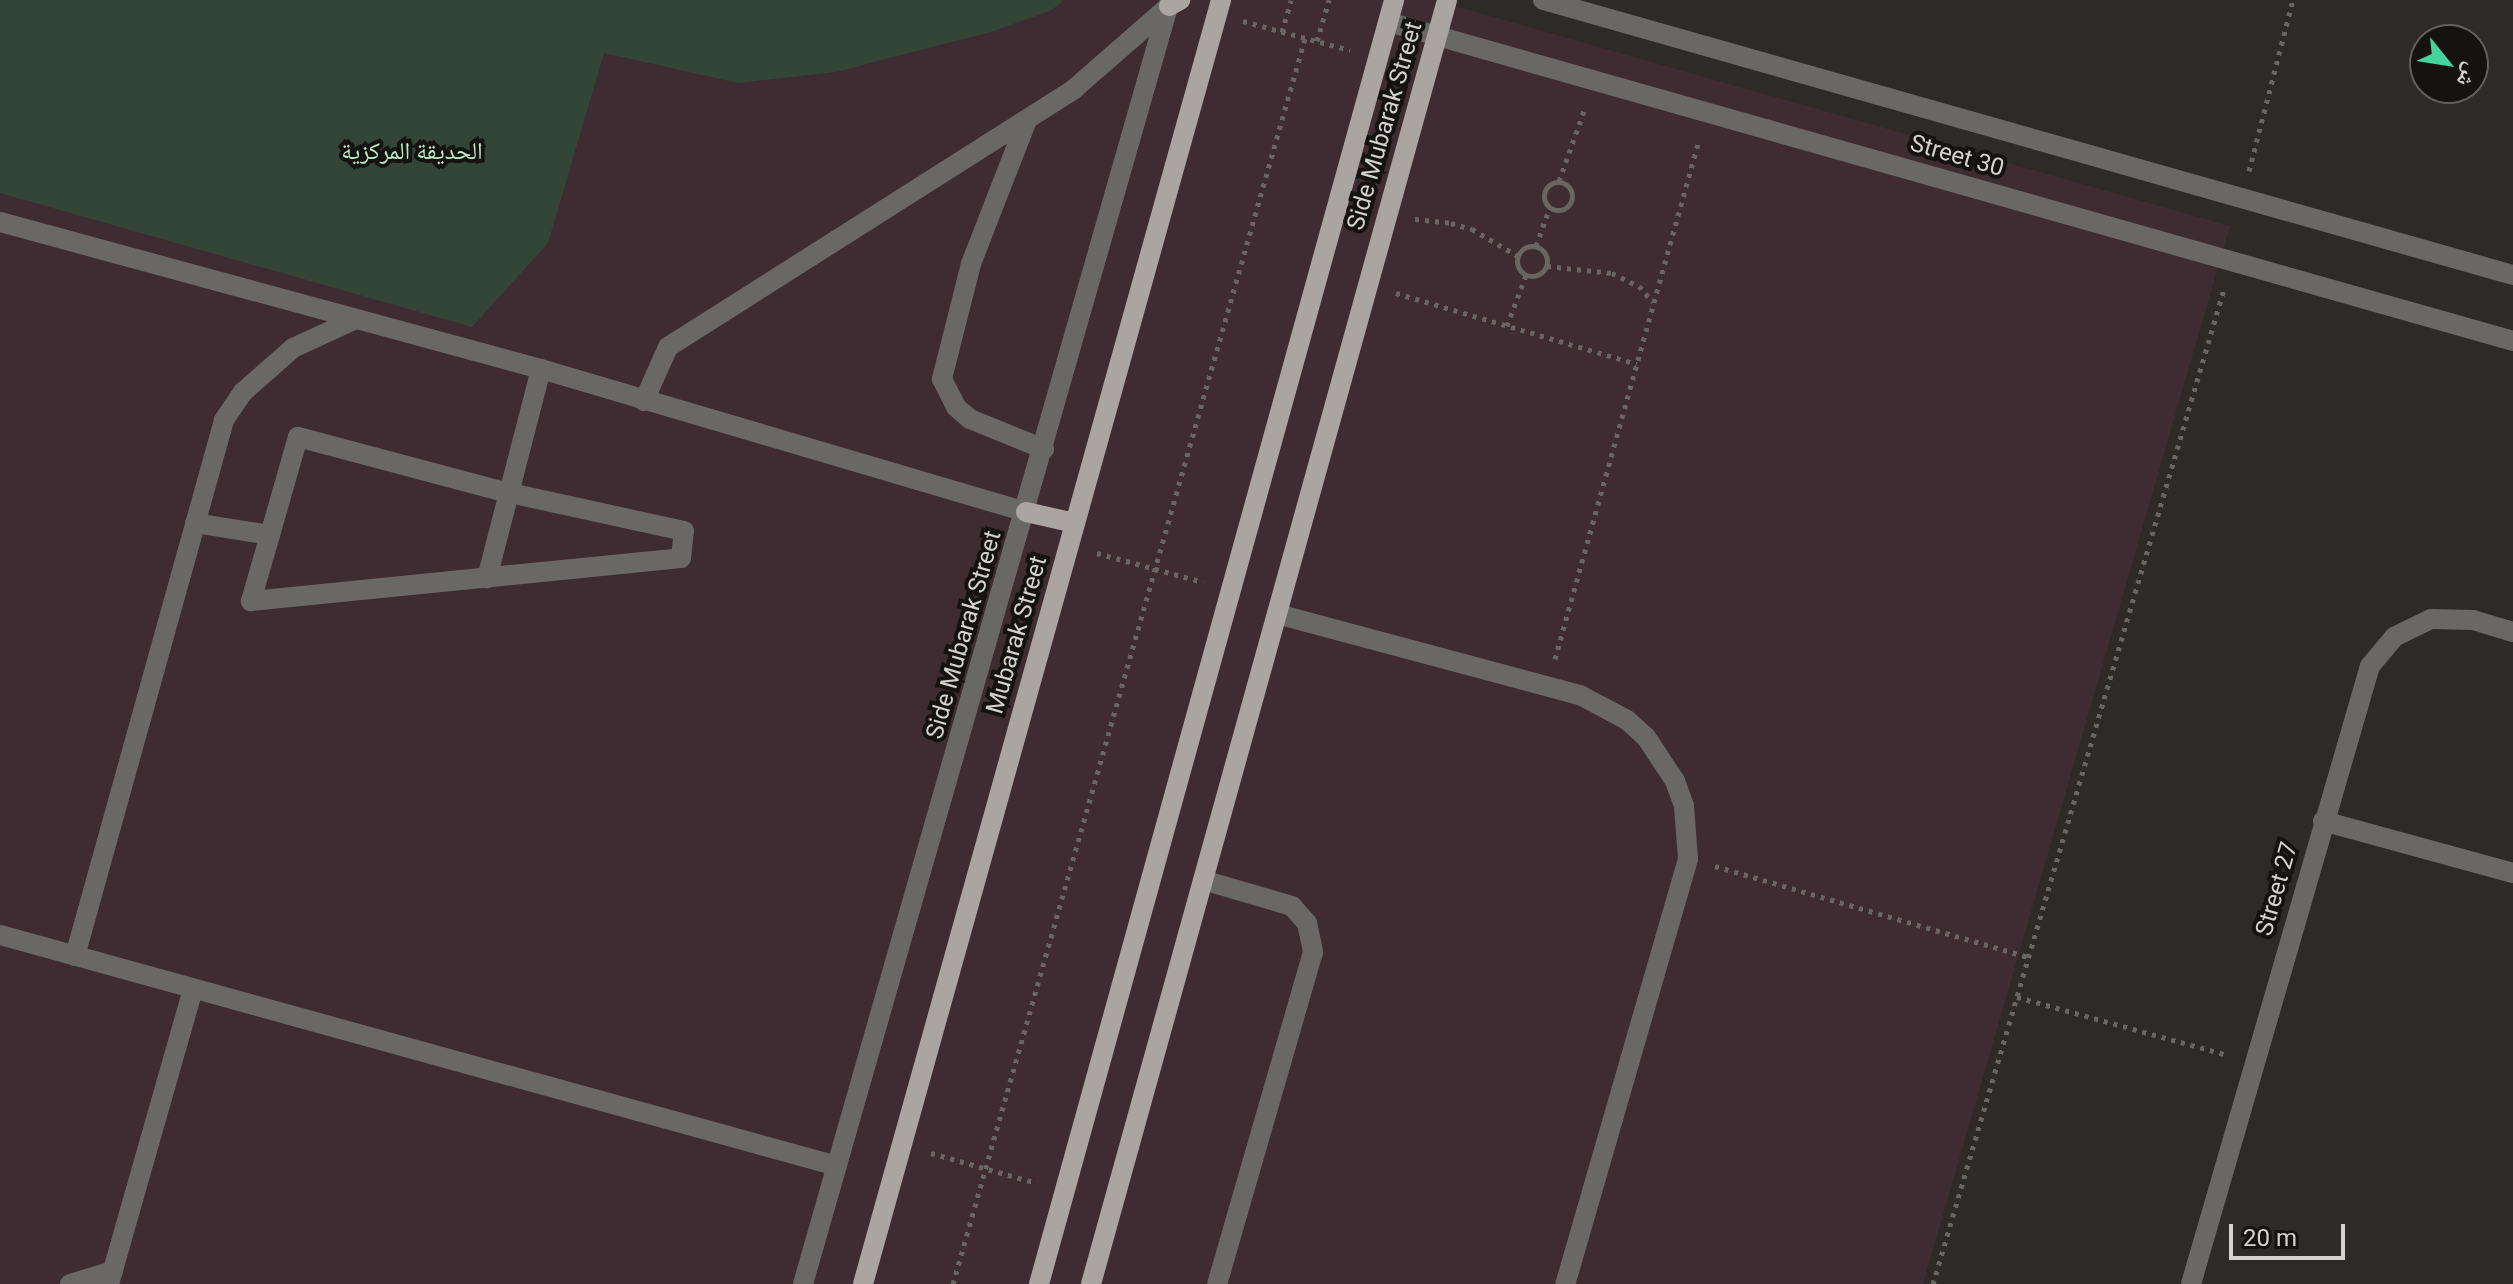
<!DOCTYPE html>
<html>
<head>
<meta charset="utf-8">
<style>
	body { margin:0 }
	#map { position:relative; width:2513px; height:1284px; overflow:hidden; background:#2e2a27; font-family:Roboto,"Noto Naskh Arabic",sans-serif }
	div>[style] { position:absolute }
	.commercial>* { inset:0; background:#3f2c32 }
	.green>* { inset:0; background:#334536 }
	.path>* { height:5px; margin-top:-2.5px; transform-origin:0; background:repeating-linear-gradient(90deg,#696562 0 4px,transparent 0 10px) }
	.path>.ring { margin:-2.5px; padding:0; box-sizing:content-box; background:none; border:5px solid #696562; border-radius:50% }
	.minor>* { height:20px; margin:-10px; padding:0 10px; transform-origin:10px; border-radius:10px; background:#6a6867 }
	.major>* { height:20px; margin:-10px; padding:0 10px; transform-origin:10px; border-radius:10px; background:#aaa5a2 }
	span { translate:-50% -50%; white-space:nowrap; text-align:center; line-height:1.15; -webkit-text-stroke:8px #151311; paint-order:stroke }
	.street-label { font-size:24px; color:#d5d2d0 }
	.park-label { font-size:24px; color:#bdecc6 }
	.north { position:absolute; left:2409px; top:24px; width:80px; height:80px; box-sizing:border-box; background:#151311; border:2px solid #625f5d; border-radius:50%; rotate:120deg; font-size:22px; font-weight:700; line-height:32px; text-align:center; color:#d5d2d0 }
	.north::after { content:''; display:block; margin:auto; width:28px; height:36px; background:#46d49e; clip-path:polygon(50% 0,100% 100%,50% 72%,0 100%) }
	.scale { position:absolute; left:2229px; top:1224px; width:116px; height:36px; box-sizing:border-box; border:4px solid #d5d2d0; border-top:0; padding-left:10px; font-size:24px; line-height:28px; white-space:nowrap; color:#d5d2d0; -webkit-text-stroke:6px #151311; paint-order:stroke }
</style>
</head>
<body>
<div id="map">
	<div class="commercial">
		<i style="clip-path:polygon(0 0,1433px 0,2230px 226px,1923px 1284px,0 1284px)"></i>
	</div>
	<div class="green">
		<i style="clip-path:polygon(0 0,1064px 0,1052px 10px,994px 31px,836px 72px,738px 83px,604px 53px,548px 243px,472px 327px,0 193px)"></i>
	</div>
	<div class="path">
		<i style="left:1243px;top:21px;width:111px;rotate:15.2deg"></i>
		<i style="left:1282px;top:32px;width:33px;rotate:-74deg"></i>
		<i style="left:1317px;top:41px;width:43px;rotate:-73.7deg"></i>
		<i style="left:2249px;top:171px;width:177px;rotate:-75.6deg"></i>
		<i style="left:1559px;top:181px;width:77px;rotate:-70.4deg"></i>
		<i class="ring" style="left:1544px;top:182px;width:23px;height:23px"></i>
		<i style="left:1415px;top:219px;width:36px;rotate:6deg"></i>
		<i style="left:1451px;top:223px;width:22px;rotate:16deg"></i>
		<i style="left:1472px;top:229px;width:53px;rotate:30.4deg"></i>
		<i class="ring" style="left:1517px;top:246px;width:25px;height:25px"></i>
		<i style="left:1536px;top:246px;width:41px;rotate:-70.3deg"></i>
		<i style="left:1547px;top:266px;width:65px;rotate:6.1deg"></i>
		<i style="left:1612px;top:273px;width:30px;rotate:26deg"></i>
		<i style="left:1639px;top:286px;width:21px;rotate:49deg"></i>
		<i style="left:1396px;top:293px;width:251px;rotate:16.4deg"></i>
		<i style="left:1507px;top:326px;width:54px;rotate:-69.6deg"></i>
		<i style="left:1097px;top:553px;width:110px;rotate:15.3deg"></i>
		<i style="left:1555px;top:659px;width:539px;rotate:-74.49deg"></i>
		<i style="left:1715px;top:866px;width:327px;rotate:16.2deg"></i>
		<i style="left:2017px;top:997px;width:219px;rotate:15.4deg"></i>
		<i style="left:931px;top:1153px;width:110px;rotate:15.8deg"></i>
		<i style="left:953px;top:1284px;width:1295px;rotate:-74.22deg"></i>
		<i style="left:1933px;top:1284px;width:1037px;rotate:-73.7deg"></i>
	</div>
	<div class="minor">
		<i style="left:1543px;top:0;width:1008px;rotate:15.83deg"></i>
		<i style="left:1388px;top:22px;width:1169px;rotate:15.83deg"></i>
		<i style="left:1027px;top:120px;width:155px;rotate:111.3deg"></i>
		<i style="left:971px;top:264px;width:119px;rotate:104.2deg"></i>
		<i style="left:942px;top:379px;width:31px;rotate:63deg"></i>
		<i style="left:956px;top:407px;width:18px;rotate:41deg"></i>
		<i style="left:970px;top:419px;width:80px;rotate:22.1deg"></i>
		<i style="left:0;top:222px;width:561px;rotate:15.2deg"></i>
		<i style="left:541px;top:369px;width:506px;rotate:16.43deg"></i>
		<i style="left:644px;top:401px;width:59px;rotate:-66deg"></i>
		<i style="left:668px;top:347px;width:481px;rotate:-32.4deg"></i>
		<i style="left:1074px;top:89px;width:126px;rotate:-41.1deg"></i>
		<i style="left:195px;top:523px;width:76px;rotate:9.1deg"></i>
		<i style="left:270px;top:535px;width:102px;rotate:-74.1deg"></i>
		<i style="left:298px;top:437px;width:218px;rotate:14.9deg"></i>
		<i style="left:509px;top:493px;width:88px;rotate:104.5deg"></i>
		<i style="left:270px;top:535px;width:69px;rotate:106.1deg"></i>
		<i style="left:251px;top:601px;width:432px;rotate:-5.7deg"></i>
		<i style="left:681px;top:558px;width:27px;rotate:-84deg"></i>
		<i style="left:684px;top:531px;width:179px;rotate:-167.7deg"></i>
		<i style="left:509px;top:493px;width:128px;rotate:-75.5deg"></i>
		<i style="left:1277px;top:614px;width:314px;rotate:15deg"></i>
		<i style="left:1580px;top:695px;width:53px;rotate:28deg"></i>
		<i style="left:1627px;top:720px;width:25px;rotate:42deg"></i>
		<i style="left:1646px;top:737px;width:53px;rotate:56.6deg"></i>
		<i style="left:1675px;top:781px;width:27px;rotate:70deg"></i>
		<i style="left:1684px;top:806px;width:53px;rotate:85.7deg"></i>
		<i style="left:1688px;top:859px;width:442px;rotate:106.1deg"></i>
		<i style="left:2323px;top:821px;width:197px;rotate:15.3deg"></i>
		<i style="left:1203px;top:880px;width:93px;rotate:16.3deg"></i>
		<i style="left:1292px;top:906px;width:23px;rotate:49deg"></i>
		<i style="left:1307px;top:923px;width:30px;rotate:78deg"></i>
		<i style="left:1313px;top:952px;width:346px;rotate:106.1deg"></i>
		<i style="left:0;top:935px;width:868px;rotate:15.43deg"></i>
		<i style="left:75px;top:956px;width:556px;rotate:-74.46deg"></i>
		<i style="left:224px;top:420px;width:34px;rotate:-56deg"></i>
		<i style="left:243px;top:392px;width:67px;rotate:-41.3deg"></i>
		<i style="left:293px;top:348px;width:67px;rotate:-24.7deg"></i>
		<i style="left:70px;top:1284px;width:45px;rotate:-16.8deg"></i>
		<i style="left:109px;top:1284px;width:307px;rotate:-74.1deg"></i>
		<i style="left:803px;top:1284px;width:1335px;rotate:-74.05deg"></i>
		<i style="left:2191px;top:1284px;width:643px;rotate:-73.85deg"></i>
		<i style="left:2370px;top:666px;width:38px;rotate:-50deg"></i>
		<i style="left:2394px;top:637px;width:41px;rotate:-25.9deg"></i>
		<i style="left:2431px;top:619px;width:42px;rotate:1.4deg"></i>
		<i style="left:2473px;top:620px;width:42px;rotate:16.7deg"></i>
	</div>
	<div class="major">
		<i style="left:1169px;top:6px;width:13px;rotate:-29deg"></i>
		<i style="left:1026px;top:512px;width:50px;rotate:12.7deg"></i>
		<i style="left:863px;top:1284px;width:1333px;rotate:-74.42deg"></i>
		<i style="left:1039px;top:1284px;width:1332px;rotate:-74.54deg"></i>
		<i style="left:1091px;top:1284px;width:1332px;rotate:-74.5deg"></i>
	</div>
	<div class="street-label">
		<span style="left:1385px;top:126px;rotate:-74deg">Side Mubarak Street</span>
		<span style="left:1957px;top:156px;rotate:16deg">Street 30</span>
		<span style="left:964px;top:635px;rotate:-74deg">Side Mubarak Street</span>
		<span style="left:1017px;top:635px;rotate:-74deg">Mubarak Street</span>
		<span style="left:2277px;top:889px;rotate:-74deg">Street 27</span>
	</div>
	<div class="park-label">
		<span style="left:412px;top:152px">الحديقة المركزية</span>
	</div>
	<div class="north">ش</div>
	<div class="scale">20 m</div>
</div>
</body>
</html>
